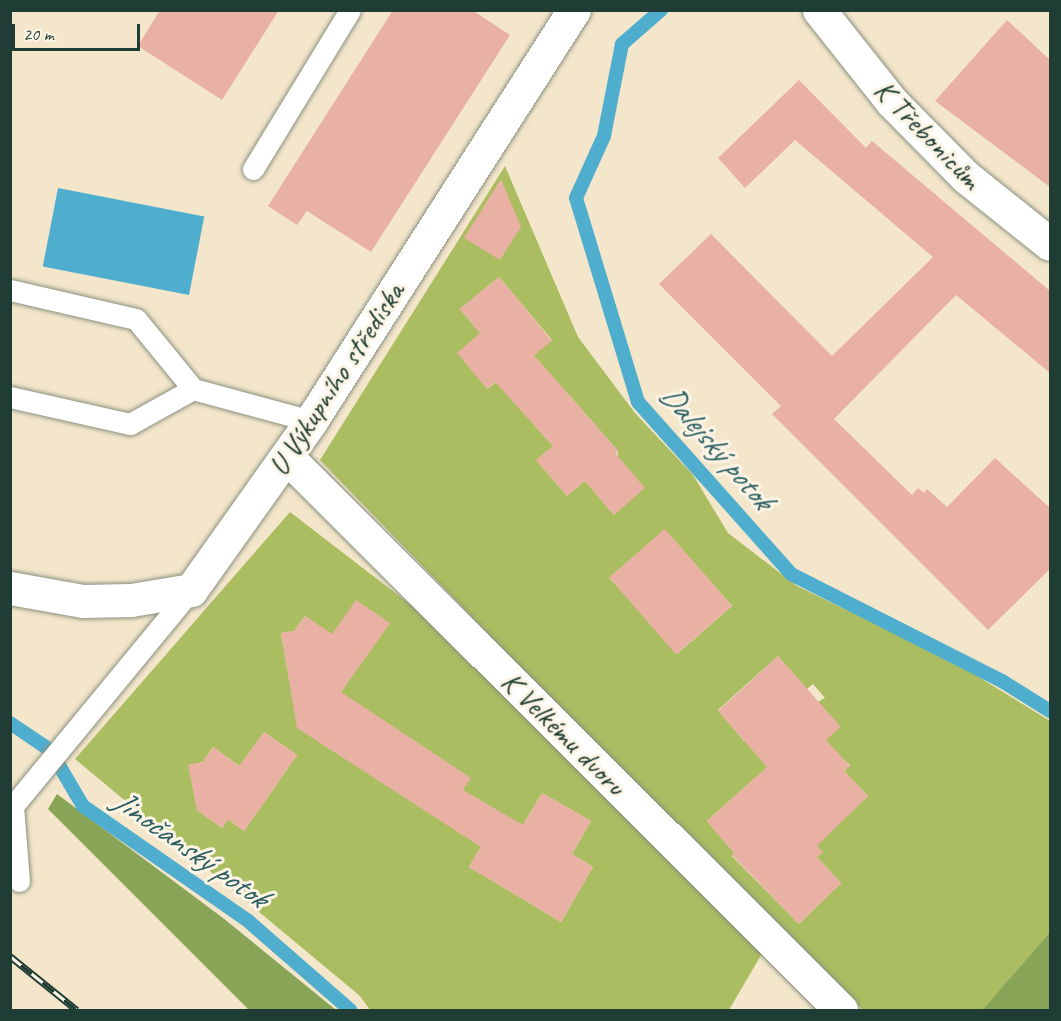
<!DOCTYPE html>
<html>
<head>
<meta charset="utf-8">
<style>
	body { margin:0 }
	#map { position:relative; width:1061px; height:1021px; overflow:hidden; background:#f4e6cb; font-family:Caveat,sans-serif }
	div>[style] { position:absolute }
	.green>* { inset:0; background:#abbd61 }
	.forest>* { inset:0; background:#88a457 }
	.water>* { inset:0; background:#4faece; transform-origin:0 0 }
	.stream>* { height:14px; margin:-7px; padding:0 7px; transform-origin:7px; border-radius:7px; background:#4faece }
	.building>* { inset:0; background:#e9b1a4; transform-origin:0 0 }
	.roads { filter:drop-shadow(0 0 2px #8a9280) drop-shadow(0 0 2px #8a9280) }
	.lane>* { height:21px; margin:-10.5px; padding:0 10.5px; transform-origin:10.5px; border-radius:10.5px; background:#fff }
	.street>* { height:33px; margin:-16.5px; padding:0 16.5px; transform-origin:16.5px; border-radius:16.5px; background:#fff }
	.secondary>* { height:33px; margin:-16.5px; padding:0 16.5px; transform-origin:16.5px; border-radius:16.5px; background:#fff }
	.rail>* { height:7px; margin-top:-3.5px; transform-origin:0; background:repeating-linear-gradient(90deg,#fcf5e5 0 14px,#1f3d34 0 28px); box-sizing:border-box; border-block:2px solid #1f3d34 }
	span { translate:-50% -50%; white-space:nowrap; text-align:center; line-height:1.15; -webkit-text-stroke:6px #fcf5e5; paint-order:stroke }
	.street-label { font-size:30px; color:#1f3d34 }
	.water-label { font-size:32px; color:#2d5f62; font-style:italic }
	.frame { position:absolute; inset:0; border:12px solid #1f3d34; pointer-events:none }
	.scale { position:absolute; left:12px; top:24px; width:128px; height:27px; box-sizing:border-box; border:3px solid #1f3d34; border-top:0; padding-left:8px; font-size:18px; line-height:21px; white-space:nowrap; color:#1f3d34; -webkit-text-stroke:4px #fcf5e5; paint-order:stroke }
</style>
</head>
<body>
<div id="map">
	<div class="green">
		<i style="clip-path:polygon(evenodd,505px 166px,578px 337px,635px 413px,693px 475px,728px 533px,797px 586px,956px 663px,1050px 721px,1050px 932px,982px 1010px,863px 1010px,715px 868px,320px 460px,505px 166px,499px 277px,552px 340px,487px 389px,480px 333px,460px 309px,499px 277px,505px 166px,569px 395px,618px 451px,614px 515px,585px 481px,567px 496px,537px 461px,553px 446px,534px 425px,569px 395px,505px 166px,665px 530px,732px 606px,677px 654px,656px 631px,661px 626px,609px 578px,665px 530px,505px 166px,778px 656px,807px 689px,813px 684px,825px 698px,744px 741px,718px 710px,778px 656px,505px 166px,843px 759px,850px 765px,844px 771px,868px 796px,847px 816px,806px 835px,817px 857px,841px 883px,799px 924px,732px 856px,734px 853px,707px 821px,755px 778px,783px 811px,843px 759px)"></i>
		<i style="clip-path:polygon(evenodd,290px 512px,420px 612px,764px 950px,729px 1010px,370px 1010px,360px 996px,75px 759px,290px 512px,305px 616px,338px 639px,389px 623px,336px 699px,314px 696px,289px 679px,281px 633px,294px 631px,305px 616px,290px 512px,264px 732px,297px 755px,244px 831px,228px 819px,222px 828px,197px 810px,189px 765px,203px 762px,213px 747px,246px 771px,256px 755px,251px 750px,264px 732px,290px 512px,542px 793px,591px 821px,572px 854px,593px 867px,561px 922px,469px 867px,501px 813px,523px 825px,542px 793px)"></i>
	</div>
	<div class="forest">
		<i style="clip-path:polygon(57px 794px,223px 918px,336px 1010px,249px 1010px,48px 809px)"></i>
		<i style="clip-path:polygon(1050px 932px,1050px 1010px,982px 1010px)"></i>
	</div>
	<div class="water">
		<i style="left:58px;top:188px;width:149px;height:80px;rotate:11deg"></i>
	</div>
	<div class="stream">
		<i style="left:661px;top:10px;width:52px;rotate:138.9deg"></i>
		<i style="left:622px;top:44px;width:94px;rotate:101.1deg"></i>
		<i style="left:604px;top:136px;width:68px;rotate:114.3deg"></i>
		<i style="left:576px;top:198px;width:213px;rotate:73.1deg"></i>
		<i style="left:638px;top:402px;width:230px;rotate:48.3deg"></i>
		<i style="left:791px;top:574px;width:237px;rotate:26.9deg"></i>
		<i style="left:1002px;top:681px;width:57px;rotate:32deg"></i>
		<i style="left:10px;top:723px;width:48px;rotate:34deg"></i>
		<i style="left:50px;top:750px;width:65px;rotate:59.5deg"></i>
		<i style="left:83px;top:806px;width:200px;rotate:34.8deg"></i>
		<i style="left:247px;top:920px;width:137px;rotate:41.1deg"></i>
	</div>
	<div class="building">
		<i style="clip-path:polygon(160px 10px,279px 10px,222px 100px,138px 46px)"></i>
		<i style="clip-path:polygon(393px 10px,472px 10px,510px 35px,371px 252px,307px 211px,297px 225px,268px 206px)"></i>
		<i style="clip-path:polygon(1007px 20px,1050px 60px,1050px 187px,935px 101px)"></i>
		<i style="clip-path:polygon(799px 80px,866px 148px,872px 141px,1050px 291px,1050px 373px,956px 295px,834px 419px,912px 495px,918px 488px,924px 493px,927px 489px,947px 507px,995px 458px,1050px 508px,1050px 569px,988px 630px,772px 414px,781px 406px,659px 284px,711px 234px,832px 356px,933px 257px,795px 140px,745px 188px,718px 158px)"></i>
		<i style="clip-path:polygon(501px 179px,521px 227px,500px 260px,464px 238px)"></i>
		<i style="clip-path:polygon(499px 277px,552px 341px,534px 355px,618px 451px,616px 454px,645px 488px,614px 515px,585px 481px,567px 496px,536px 460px,553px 446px,495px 382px,487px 389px,457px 353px,480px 333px,460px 309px)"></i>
		<i style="left:665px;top:529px;width:102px;height:74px;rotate:49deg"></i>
		<i style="clip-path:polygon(356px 600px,390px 623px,341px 692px,471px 778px,463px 790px,523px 825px,542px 793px,591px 821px,572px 854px,593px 867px,561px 922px,469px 867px,481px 847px,297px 728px,281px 633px,294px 631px,305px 616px,332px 634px)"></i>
		<i style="clip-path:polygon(778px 656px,841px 727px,826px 740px,850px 766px,844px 771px,868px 796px,817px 846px,823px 852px,817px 857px,841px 883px,799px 924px,732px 855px,734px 853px,707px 821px,767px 767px,718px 711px)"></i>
		<i style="clip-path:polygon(264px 732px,297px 755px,244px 831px,228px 819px,222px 828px,197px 810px,188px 765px,203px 762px,213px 747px,239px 766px)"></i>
	</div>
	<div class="roads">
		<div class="lane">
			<i style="left:253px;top:169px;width:186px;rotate:-58.6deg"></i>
			<i style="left:10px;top:290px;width:129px;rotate:13deg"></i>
			<i style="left:136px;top:319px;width:90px;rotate:50.8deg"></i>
			<i style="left:10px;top:397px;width:123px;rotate:12.7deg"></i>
			<i style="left:130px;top:424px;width:72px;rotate:-29.1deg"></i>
			<i style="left:193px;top:389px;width:122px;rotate:15.2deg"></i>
			<i style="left:19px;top:881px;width:75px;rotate:-94.6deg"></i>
			<i style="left:13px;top:806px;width:280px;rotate:-50.5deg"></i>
		</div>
		<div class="street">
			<i style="left:287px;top:457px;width:783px;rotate:44.95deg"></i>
			<i style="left:10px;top:588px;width:74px;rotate:10.1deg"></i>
			<i style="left:83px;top:601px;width:48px;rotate:-1.2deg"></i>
			<i style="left:131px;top:600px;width:61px;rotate:-9.5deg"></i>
			<i style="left:191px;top:590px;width:207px;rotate:-54.6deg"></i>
			<i style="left:311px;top:421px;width:488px;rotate:-57.4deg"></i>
		</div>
		<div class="secondary">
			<i style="left:819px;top:10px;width:116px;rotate:51.6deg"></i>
			<i style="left:891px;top:101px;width:107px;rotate:45.4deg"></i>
			<i style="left:966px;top:177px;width:107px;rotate:38.6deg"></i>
		</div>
	</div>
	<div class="rail">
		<i style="left:10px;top:956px;width:86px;rotate:38.9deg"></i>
	</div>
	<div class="street-label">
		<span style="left:928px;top:134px;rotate:46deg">K Třebonicům</span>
		<span style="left:336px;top:379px;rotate:-57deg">U Výkupního střediska</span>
		<span style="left:564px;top:733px;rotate:45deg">K Velkému dvoru</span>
	</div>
	<div class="water-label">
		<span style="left:716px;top:447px;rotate:49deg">Dalejský potok</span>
		<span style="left:190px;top:849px;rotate:35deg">Jinočanský potok</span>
	</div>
	<div class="frame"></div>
	<div class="scale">20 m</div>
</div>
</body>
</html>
